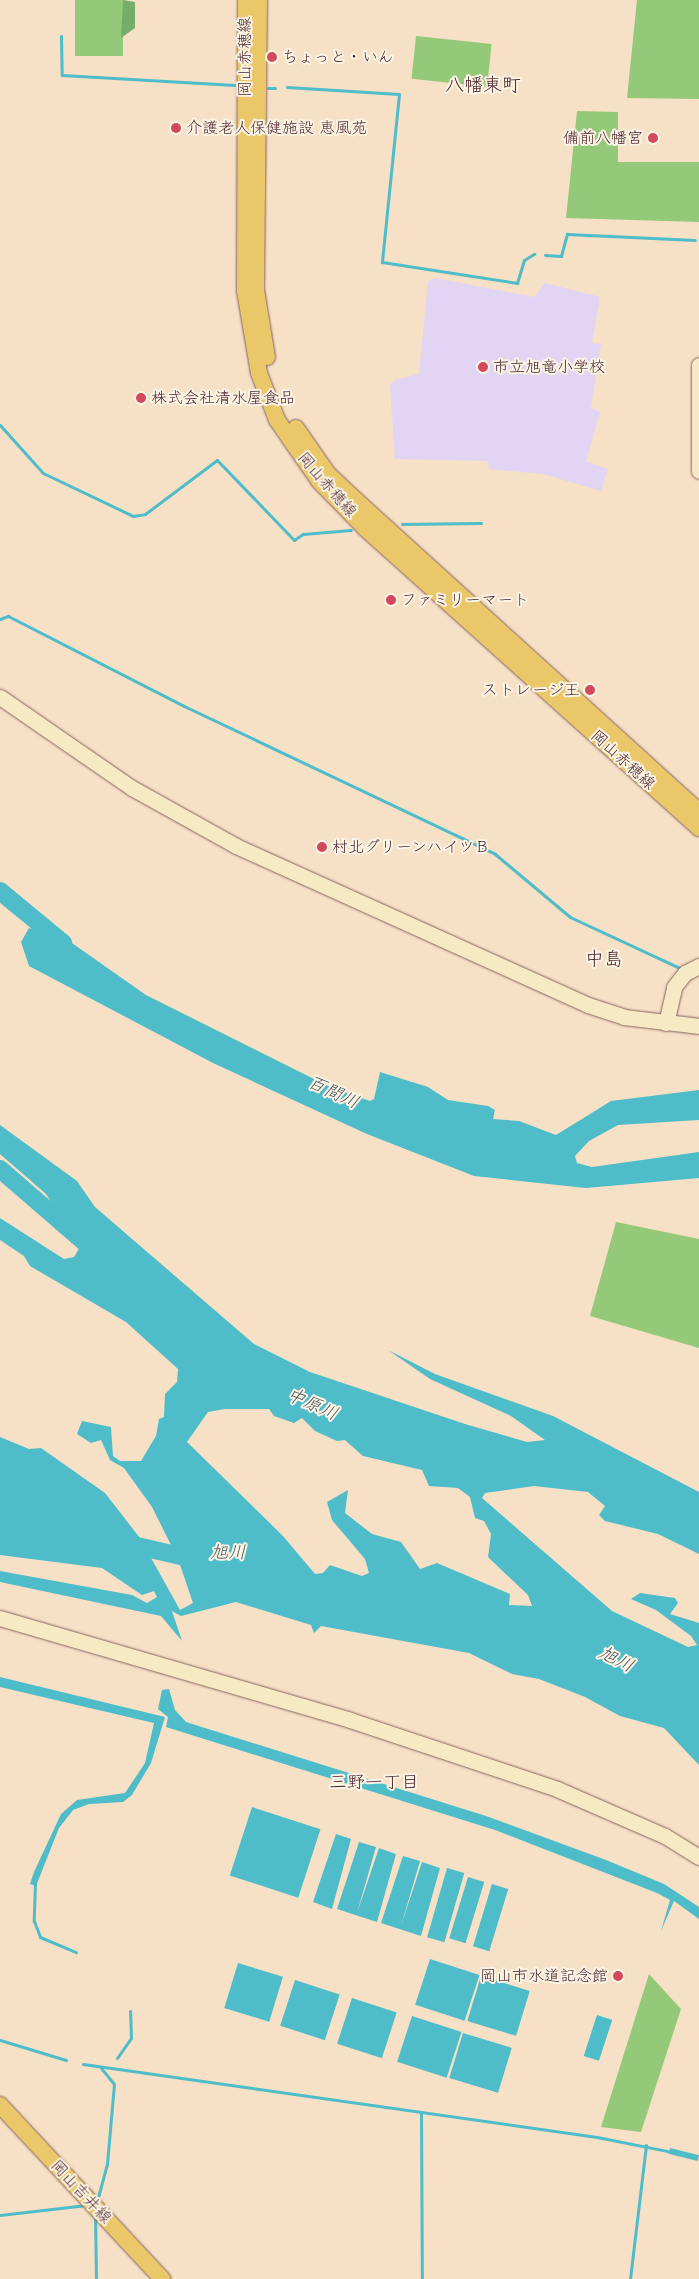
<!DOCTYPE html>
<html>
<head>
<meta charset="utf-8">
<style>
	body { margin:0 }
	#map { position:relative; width:699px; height:2279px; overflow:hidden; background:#f6e0c6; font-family:"Comic Neue","Klee One",sans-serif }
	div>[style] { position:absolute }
	.built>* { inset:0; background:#e2d4f3 }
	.green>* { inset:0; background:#94c97a; transform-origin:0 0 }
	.forest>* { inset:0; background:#77ad6a }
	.water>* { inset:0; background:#4fbcc9; transform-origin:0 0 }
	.stream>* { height:3px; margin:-1.5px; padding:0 1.5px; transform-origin:1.5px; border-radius:1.5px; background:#4fbcc9 }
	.river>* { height:18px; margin:-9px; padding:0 9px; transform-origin:9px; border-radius:9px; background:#4fbcc9 }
	.roads { filter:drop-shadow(0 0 1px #866361) drop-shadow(0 0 1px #866361) }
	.secondary>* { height:15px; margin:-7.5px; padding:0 7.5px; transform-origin:7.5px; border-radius:7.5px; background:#f7e9c3 }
	.primary>* { height:16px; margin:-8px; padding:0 8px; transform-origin:8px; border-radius:8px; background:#eac769 }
	.dots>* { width:14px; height:14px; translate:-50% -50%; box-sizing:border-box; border:2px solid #fcf5e5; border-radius:50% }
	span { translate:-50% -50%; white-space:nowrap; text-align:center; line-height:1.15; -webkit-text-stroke:4px #fcf5e5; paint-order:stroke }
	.street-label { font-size:16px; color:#4a1f2b }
	.poi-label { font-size:16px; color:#4a1f2b }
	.left { translate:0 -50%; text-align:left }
	.right { translate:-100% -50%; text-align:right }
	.water-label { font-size:18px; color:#4c5662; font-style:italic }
	.neighbourhood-label { font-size:18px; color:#4a1f2b }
	.quarter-label { font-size:19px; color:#4a1f2b }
</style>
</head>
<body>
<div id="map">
	<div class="built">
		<i style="clip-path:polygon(435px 278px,534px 297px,545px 283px,600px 297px,592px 343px,601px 344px,591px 408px,600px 412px,586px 462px,608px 469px,601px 491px,543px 474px,489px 469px,488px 461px,395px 459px,390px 386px,394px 380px,419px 374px,428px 282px)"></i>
	</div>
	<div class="green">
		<i style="left:75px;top:0;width:48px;height:56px"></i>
		<i style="clip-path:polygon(637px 0,699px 0,699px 99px,627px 98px)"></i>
		<i style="left:416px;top:36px;width:76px;height:43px;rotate:6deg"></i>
		<i style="clip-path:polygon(577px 111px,618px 112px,618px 162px,699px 162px,699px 222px,566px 218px)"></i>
		<i style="clip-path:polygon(616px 1222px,699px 1239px,699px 1348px,590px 1316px)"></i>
		<i style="clip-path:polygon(649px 1974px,681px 2009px,641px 2132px,601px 2127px)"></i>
	</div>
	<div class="forest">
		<i style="clip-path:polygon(123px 0,135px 2px,135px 28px,121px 38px)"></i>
	</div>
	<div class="water">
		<i style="clip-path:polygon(49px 927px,146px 995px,332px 1088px,370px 1101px,374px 1099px,380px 1072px,428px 1087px,448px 1100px,488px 1106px,495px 1110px,493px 1119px,519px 1121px,556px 1135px,611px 1101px,699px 1090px,699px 1120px,618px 1125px,589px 1141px,575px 1156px,577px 1163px,592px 1167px,699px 1152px,699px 1178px,586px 1188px,474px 1176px,367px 1134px,213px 1063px,29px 966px,21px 942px,29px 928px,41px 932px)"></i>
		<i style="clip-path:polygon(evenodd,0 1125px,77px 1181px,95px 1207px,254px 1344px,310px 1372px,465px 1424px,527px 1442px,545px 1440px,511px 1416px,430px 1379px,388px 1350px,435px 1374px,553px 1416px,699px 1492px,699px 1554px,658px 1534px,605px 1521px,599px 1515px,605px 1506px,588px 1492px,534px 1486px,485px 1493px,482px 1498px,612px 1611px,688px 1647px,697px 1645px,691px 1636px,656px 1610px,631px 1599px,640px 1593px,675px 1598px,678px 1603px,670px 1614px,699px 1623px,699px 1765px,664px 1728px,620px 1716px,585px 1697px,539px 1679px,512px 1674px,469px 1653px,321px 1626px,314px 1633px,311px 1625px,236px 1602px,181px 1616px,172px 1611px,182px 1641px,161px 1616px,0 1582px,0 1571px,132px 1595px,147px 1603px,157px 1597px,154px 1591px,142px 1595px,102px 1568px,0 1555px,0 1437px,29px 1449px,41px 1448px,105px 1493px,140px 1538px,180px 1610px,193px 1603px,178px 1559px,152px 1507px,124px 1468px,110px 1460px,101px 1440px,91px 1443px,77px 1434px,82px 1421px,111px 1427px,113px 1456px,120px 1461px,141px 1461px,156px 1436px,159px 1419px,164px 1417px,165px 1394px,177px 1382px,178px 1369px,126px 1322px,30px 1266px,24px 1256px,0 1240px,0 1218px,64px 1259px,74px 1257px,80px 1247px,46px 1194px,0 1154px,0 1125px,225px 1409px,269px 1409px,274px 1416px,294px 1423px,302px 1418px,315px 1431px,337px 1441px,345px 1440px,363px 1456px,422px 1470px,429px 1486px,458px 1488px,470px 1497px,475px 1518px,484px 1521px,491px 1534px,488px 1557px,528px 1595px,532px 1606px,509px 1605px,510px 1594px,437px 1563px,420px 1569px,401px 1542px,372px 1534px,345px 1513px,348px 1490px,327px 1502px,332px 1520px,365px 1559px,369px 1573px,362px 1576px,330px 1565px,323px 1573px,315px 1574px,283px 1536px,187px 1442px,208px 1412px,225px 1409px)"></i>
		<i style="clip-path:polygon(0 1677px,165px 1717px,151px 1763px,132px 1795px,123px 1802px,89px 1804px,73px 1810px,59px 1828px,36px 1886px,30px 1884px,34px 1872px,61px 1814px,77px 1800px,125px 1793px,145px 1763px,154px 1723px,0 1687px)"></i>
		<i style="clip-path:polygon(169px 1689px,175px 1710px,186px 1722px,486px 1816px,606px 1860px,664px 1884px,699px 1907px,699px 1919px,674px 1901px,661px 1931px,670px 1900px,657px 1893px,495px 1830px,166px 1727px,168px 1717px,158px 1709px,162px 1690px)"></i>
		<i style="left:252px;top:1807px;width:72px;height:72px;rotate:18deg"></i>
		<i style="clip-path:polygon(336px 1834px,351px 1839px,332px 1909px,313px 1902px)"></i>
		<i style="clip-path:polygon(359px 1842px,376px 1847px,357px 1913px,379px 1848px,396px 1854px,377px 1922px,337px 1909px)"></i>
		<i style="clip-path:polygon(403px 1856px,420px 1861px,401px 1926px,422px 1862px,440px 1868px,421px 1936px,381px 1923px)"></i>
		<i style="left:447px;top:1868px;width:18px;height:72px;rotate:16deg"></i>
		<i style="left:468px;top:1877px;width:17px;height:64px;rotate:17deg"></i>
		<i style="left:492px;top:1884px;width:17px;height:65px;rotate:17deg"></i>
		<i style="left:430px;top:1959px;width:52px;height:48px;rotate:18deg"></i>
		<i style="left:238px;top:1963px;width:47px;height:47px;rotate:17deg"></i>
		<i style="left:481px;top:1976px;width:51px;height:47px;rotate:17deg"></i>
		<i style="left:295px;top:1980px;width:47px;height:48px;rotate:18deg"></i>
		<i style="left:352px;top:1998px;width:47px;height:48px;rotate:18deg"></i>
		<i style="left:597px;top:2015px;width:16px;height:43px;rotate:18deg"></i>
		<i style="left:412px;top:2016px;width:52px;height:48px;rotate:18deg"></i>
		<i style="left:463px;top:2033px;width:51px;height:47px;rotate:17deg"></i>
		<i style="left:670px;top:2148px;width:30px;height:6px;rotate:14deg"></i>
	</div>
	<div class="stream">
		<i style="left:61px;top:36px;width:39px;rotate:89deg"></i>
		<i style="left:62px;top:75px;width:173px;rotate:3.3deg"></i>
		<i style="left:287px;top:87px;width:112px;rotate:3.6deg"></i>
		<i style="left:399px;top:94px;width:169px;rotate:95.8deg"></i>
		<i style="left:382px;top:262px;width:137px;rotate:8.8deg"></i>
		<i style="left:517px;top:283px;width:24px;rotate:-73deg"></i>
		<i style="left:524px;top:260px;width:12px;rotate:-31deg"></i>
		<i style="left:268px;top:88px;width:7px"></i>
		<i style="left:545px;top:255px;width:16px;rotate:4deg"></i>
		<i style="left:561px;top:256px;width:23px;rotate:-75deg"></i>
		<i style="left:567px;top:234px;width:128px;rotate:2.7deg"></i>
		<i style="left:0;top:425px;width:64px;rotate:48.1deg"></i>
		<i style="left:43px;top:473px;width:100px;rotate:25.5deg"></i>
		<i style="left:133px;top:516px;width:12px;rotate:-9deg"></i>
		<i style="left:145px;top:514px;width:90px;rotate:-36.9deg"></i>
		<i style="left:217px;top:460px;width:111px;rotate:46.1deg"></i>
		<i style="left:294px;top:540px;width:11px;rotate:-34deg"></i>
		<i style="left:303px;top:534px;width:48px;rotate:-4.8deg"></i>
		<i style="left:402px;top:524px;width:79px;rotate:-0.7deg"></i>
		<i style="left:0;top:619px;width:9px;rotate:-21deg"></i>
		<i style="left:8px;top:616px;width:198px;rotate:27.1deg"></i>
		<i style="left:184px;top:706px;width:344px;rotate:25.4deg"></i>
		<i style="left:495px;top:854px;width:98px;rotate:40deg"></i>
		<i style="left:570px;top:917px;width:126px;rotate:24.9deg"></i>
		<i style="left:35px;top:1883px;width:38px;rotate:92deg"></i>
		<i style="left:34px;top:1921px;width:17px;rotate:69deg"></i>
		<i style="left:40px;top:1937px;width:39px;rotate:23deg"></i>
		<i style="left:0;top:2040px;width:69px;rotate:16.9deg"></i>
		<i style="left:117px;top:2058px;width:24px;rotate:-55deg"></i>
		<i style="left:131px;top:2038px;width:27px;rotate:-92deg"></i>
		<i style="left:83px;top:2064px;width:519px;rotate:8.08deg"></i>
		<i style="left:597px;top:2137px;width:76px;rotate:11.3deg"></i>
		<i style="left:421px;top:2112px;width:167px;rotate:89.7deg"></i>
		<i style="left:97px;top:2201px;width:38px;rotate:-75deg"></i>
		<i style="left:107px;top:2164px;width:80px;rotate:-85deg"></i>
		<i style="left:114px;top:2084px;width:21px;rotate:-129deg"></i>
		<i style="left:0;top:2215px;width:87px;rotate:-6.6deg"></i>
		<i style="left:95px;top:2215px;width:64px;rotate:89.1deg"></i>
		<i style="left:630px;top:2279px;width:135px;rotate:-83.2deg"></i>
	</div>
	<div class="river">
		<i style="left:0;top:891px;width:82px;rotate:39.5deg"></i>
		<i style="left:0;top:1169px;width:118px;rotate:40.9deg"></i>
		<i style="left:124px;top:1543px;width:76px;rotate:12.9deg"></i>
	</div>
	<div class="roads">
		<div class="secondary">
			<i style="left:699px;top:365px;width:106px;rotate:90deg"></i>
			<i style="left:0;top:697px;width:160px;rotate:34.6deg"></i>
			<i style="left:132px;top:788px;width:119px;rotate:29.1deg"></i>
			<i style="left:236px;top:846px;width:386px;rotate:24.3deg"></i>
			<i style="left:588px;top:1005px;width:38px;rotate:18deg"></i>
			<i style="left:624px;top:1017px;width:76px;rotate:6.8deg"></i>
			<i style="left:666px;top:1023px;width:37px;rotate:-77deg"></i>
			<i style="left:674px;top:987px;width:18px;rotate:-52deg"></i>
			<i style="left:685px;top:973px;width:16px;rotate:-27deg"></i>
			<i style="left:0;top:1618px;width:365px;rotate:16.2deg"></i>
			<i style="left:350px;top:1720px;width:218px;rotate:18.4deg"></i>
			<i style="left:557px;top:1789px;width:118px;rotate:23.5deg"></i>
			<i style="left:665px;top:1836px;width:40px;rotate:32deg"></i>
		</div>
		<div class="primary">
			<i style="left:246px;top:0;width:291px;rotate:90.2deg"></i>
			<i style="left:245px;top:291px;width:83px;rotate:80.3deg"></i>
			<i style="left:259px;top:373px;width:50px;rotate:69deg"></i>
			<i style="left:277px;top:420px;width:75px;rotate:55.3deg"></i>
			<i style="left:320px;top:482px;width:66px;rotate:45.6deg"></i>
			<i style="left:366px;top:529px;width:448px;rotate:41.9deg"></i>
			<i style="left:259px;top:0;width:290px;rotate:90.6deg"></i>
			<i style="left:256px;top:290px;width:68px;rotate:80.7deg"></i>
			<i style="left:296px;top:428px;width:56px;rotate:55.2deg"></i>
			<i style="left:328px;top:474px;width:45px;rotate:43.2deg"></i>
			<i style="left:361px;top:505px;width:456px;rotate:42.2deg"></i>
			<i style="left:0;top:2105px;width:238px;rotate:47deg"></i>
		</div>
	</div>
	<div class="dots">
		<i style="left:272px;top:57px;background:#d1495b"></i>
		<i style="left:176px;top:128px;background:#d1495b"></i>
		<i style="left:653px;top:138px;background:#d1495b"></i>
		<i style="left:483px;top:367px;background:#d1495b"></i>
		<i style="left:141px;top:398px;background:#d1495b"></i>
		<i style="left:391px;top:600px;background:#d1495b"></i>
		<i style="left:590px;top:690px;background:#d1495b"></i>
		<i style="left:322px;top:847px;background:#d1495b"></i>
		<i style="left:618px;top:1976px;background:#d1495b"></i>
	</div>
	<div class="street-label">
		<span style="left:245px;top:57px;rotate:-90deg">岡山赤穂線</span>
		<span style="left:327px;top:485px;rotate:49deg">岡山赤穂線</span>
		<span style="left:623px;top:760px;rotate:42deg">岡山赤穂線</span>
		<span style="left:81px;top:2192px;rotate:47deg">岡山吉井線</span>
	</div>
	<div class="poi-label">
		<span class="left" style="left:282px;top:57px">ちょっと・いん</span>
		<span class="left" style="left:186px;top:128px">介護老人保健施設 恵風苑</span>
		<span class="right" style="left:643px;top:138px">備前八幡宮</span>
		<span class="left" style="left:493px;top:367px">市立旭竜小学校</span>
		<span class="left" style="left:151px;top:398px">株式会社清水屋食品</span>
		<span class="left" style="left:401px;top:600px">ファミリーマート</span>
		<span class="right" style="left:580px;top:690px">ストレージ王</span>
		<span class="left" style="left:332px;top:847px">村北グリーンハイツＢ</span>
		<span class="right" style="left:608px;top:1976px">岡山市水道記念館</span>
	</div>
	<div class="water-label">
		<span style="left:333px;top:1093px;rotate:25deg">百間川</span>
		<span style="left:312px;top:1405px;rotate:24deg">中原川</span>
		<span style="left:228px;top:1553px">旭川</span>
		<span style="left:616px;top:1660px;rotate:27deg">旭川</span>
	</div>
	<div class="neighbourhood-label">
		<span style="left:374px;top:1783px">三野一丁目</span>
	</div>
	<div class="quarter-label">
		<span style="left:483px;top:86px">八幡東町</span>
		<span style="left:604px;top:960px">中島</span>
	</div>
</div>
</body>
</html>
